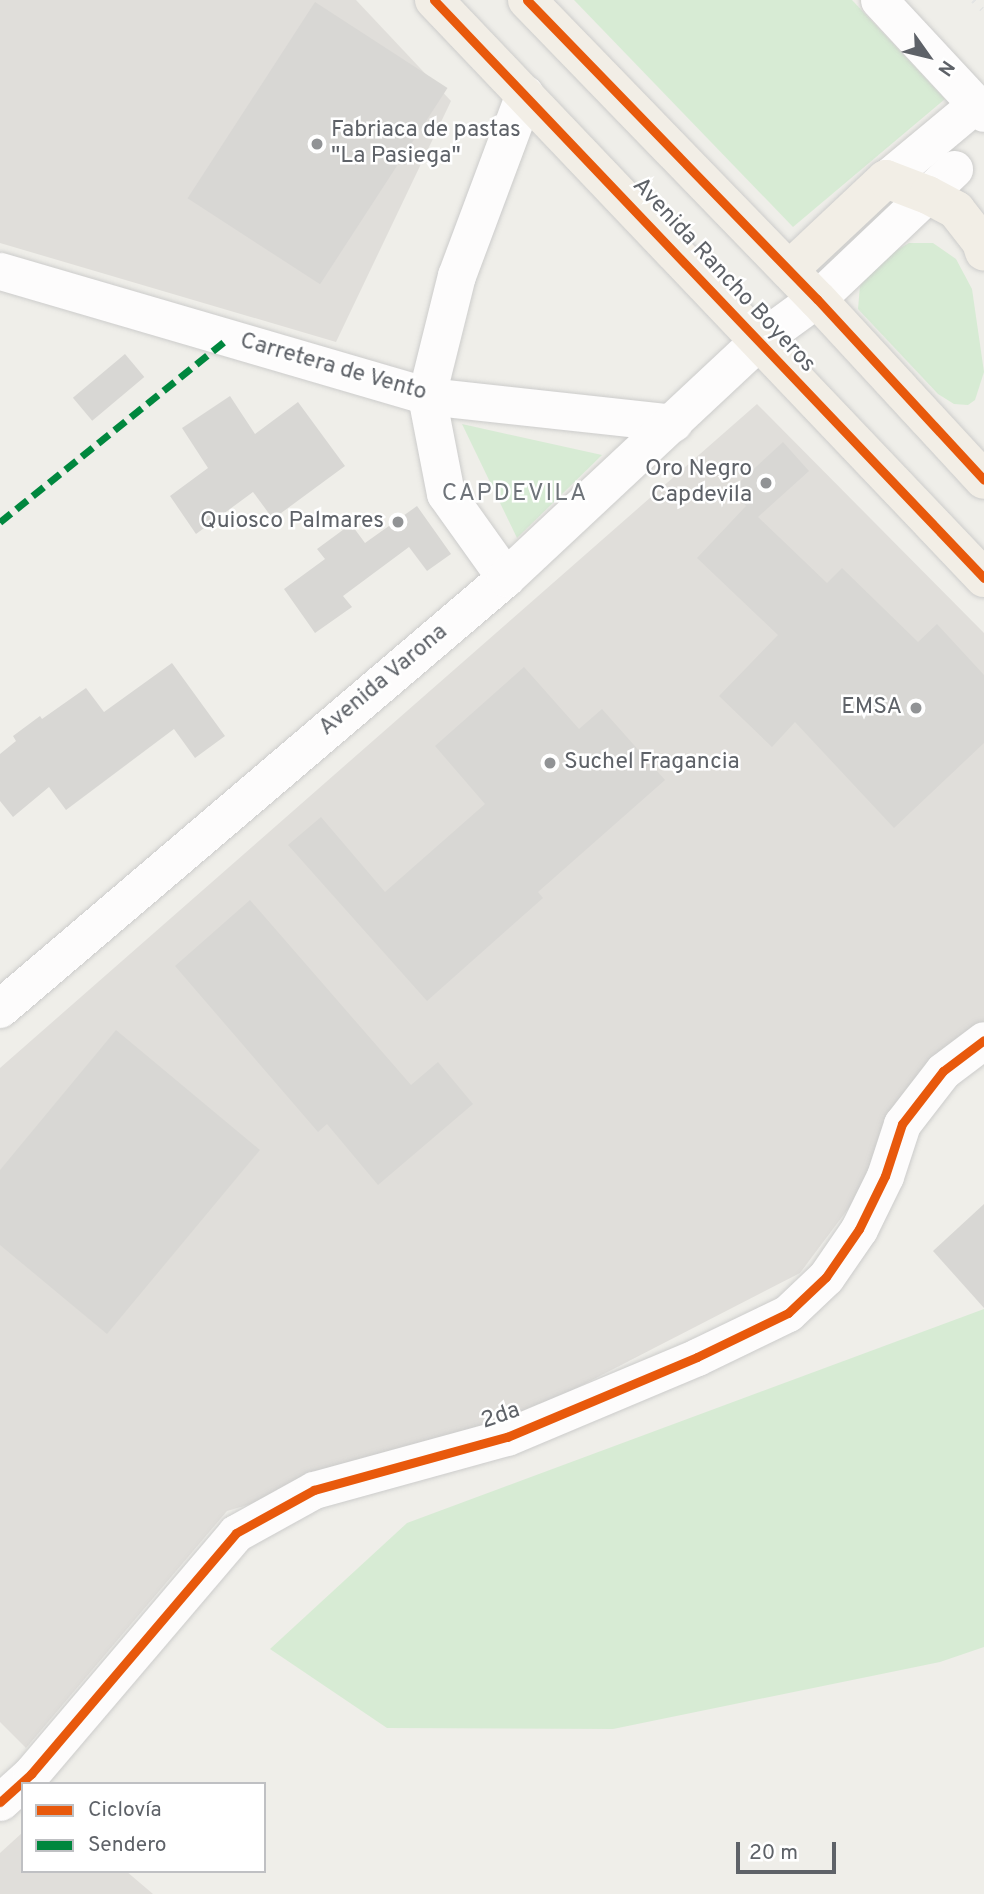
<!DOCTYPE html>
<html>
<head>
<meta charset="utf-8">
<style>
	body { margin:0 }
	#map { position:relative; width:984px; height:1894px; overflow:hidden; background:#efeee9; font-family:Overpass,sans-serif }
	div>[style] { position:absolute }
	.industrial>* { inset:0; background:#e0deda }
	.green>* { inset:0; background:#d7ebd4 }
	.building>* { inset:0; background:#d8d7d4; transform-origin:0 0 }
	.roads { filter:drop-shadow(0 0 2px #cccccb) drop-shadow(0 0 2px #cccccb) }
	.minor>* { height:37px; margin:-18.5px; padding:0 18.5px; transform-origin:18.5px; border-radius:18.5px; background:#fdfcfc }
	.tertiary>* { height:38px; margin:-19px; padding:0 19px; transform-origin:19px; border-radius:19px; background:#fdfcfc }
	.trunk>* { height:38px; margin:-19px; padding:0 19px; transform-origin:19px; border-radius:19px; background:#f2eee6 }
	.rail>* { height:5px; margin-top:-2.5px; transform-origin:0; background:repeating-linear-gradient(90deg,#e4e5e4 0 2px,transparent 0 11px) }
	.quiet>* { height:7px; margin-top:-3.5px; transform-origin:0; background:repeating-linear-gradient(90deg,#00873e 0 14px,transparent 0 21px) }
	.cycleway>* { height:9px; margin:-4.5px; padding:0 4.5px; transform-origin:4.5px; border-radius:4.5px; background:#e8590c }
	.dots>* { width:19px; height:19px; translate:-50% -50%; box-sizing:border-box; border:4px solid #fff; border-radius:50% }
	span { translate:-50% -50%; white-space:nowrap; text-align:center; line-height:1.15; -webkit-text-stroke:5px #fff; paint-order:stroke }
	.poi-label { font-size:23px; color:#5e6268 }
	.left { translate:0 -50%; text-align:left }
	.right { translate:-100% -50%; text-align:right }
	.street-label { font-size:23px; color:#5e6268 }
	.neighbourhood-label { font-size:24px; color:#6f747a; letter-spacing:2px }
	.legend { position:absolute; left:21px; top:1782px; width:245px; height:91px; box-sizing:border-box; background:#fff; border:2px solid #bfc0c3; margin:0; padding:9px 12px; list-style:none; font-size:21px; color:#5e6268 }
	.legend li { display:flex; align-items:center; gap:14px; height:35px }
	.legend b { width:35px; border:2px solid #bfc0c3 }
	.north { position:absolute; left:893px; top:21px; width:70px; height:70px; -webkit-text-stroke:5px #fff; paint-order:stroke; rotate:124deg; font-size:19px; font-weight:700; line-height:28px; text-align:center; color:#5e6268 }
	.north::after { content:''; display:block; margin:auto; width:24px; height:32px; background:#5e6268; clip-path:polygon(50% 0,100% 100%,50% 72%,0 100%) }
	.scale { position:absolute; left:736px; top:1842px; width:100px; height:32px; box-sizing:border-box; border:4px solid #5e6268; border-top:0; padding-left:9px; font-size:21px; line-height:24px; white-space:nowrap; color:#5e6268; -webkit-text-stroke:5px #fff; paint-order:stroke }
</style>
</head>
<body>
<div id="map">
	<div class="industrial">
		<i style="clip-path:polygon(0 0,356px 0,451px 101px,336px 342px,0 243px)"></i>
		<i style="clip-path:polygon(757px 404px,984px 633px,984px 1027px,800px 1273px,487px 1434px,227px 1511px,26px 1748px,0 1722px,0 1068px)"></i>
		<i style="clip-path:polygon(23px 1832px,23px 1871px,126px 1871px,153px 1894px,0 1894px,0 1853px)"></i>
	</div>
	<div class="green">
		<i style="clip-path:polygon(574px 0,852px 0,945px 99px,793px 227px)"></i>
		<i style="clip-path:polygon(909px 243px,933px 243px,956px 259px,972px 289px,984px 372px,975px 400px,968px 405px,954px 404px,938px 394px,858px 309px,860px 286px,880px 260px)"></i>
		<i style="clip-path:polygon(462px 424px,602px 455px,517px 538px)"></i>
		<i style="clip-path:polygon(984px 1309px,984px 1647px,940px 1662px,613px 1729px,387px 1728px,270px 1649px,407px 1523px)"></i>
	</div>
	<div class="building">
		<i style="left:315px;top:2px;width:158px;height:234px;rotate:33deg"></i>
		<i style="left:125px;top:354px;width:30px;height:68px;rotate:50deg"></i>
		<i style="clip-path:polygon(230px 396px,255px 434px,298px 402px,345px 466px,273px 519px,253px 492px,196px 534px,170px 496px,208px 468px,182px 428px)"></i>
		<i style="clip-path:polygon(783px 442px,809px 471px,758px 517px,827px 583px,842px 568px,918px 642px,937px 624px,984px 675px,984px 743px,894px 828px,795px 722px,772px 747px,719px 696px,778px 635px,697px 558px,746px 506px,732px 489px)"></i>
		<i style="clip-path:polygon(417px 506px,451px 554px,427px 571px,409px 547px,343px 596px,352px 607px,315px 633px,284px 589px,325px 559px,317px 549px,351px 524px,365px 543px)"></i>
		<i style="clip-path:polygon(172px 663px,225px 736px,195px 758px,174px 729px,66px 810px,49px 787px,13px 817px,0 801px,0 754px,16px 741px,13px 736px,40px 716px,42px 719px,86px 688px,104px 712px)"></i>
		<i style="clip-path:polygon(524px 667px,579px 729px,602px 709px,665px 780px,538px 892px,543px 898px,427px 1001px,288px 845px,321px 817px,385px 892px,485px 804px,435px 746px)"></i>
		<i style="clip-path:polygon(250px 900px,411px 1085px,438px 1062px,473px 1104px,378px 1185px,327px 1124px,318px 1132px,175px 966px)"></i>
		<i style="clip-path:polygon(116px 1030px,260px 1150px,107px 1334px,0 1245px,0 1170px)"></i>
		<i style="clip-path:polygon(984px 1204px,984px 1308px,933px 1251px)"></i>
	</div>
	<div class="roads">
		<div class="minor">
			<i style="left:879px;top:0;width:154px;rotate:47.1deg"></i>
			<i style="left:886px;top:179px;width:117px;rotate:-39.8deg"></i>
			<i style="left:0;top:271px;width:445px;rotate:16.3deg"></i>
			<i style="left:427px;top:396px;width:248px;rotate:6.2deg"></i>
			<i style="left:817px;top:299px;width:189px;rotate:-43.5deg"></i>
			<i style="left:0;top:1802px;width:42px;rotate:-42.1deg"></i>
			<i style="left:31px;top:1774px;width:316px;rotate:-49.6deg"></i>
			<i style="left:236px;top:1533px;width:89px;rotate:-28.9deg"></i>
			<i style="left:314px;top:1490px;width:200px;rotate:-15.4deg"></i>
			<i style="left:507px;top:1437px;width:206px;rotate:-22.8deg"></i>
			<i style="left:697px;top:1357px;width:101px;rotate:-25.8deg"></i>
			<i style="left:788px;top:1313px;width:52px;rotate:-43.5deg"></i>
			<i style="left:826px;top:1277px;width:58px;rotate:-55.5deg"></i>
			<i style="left:859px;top:1229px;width:59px;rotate:-63.9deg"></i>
			<i style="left:885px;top:1176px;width:55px;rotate:-71.9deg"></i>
			<i style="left:902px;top:1124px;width:67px;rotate:-52.3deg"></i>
			<i style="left:943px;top:1071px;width:51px;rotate:-37.1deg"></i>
		</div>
		<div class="tertiary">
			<i style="left:506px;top:578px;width:103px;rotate:-125.5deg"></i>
			<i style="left:446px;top:494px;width:100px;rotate:-101deg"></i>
			<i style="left:427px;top:396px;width:124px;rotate:-76deg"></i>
			<i style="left:457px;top:276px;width:194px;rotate:-69.5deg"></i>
			<i style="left:0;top:1009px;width:665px;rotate:-40.42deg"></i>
			<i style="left:506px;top:578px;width:345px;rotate:-43.1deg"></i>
			<i style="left:758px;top:342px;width:73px;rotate:-36.1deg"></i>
		</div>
		<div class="trunk">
			<i style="left:434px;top:0;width:798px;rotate:46.42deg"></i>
			<i style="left:527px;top:0;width:417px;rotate:45.9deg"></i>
			<i style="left:817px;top:299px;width:246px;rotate:47.3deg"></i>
			<i style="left:789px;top:270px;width:133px;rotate:-43.2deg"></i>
			<i style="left:886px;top:179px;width:45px;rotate:20.9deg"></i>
			<i style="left:928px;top:195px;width:32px;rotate:28deg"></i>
			<i style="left:956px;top:210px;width:41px;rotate:52deg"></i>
			<i style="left:981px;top:242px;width:10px;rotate:73deg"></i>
		</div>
	</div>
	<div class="rail">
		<i style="left:973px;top:0;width:16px;rotate:45deg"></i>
	</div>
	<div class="quiet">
		<i style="left:0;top:522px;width:294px;rotate:-38.8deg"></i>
	</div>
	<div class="cycleway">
		<i style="left:434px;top:0;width:798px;rotate:46.42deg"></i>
		<i style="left:527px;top:0;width:417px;rotate:45.9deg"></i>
		<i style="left:817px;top:299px;width:246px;rotate:47.3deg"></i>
		<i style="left:0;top:1802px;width:42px;rotate:-42.1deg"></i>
		<i style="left:31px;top:1774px;width:316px;rotate:-49.6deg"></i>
		<i style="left:236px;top:1533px;width:89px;rotate:-28.9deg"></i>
		<i style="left:314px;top:1490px;width:200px;rotate:-15.4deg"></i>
		<i style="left:507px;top:1437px;width:206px;rotate:-22.8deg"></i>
		<i style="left:697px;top:1357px;width:101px;rotate:-25.8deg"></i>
		<i style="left:788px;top:1313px;width:52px;rotate:-43.5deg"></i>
		<i style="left:826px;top:1277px;width:58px;rotate:-55.5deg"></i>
		<i style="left:859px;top:1229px;width:59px;rotate:-63.9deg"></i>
		<i style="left:885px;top:1176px;width:55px;rotate:-71.9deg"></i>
		<i style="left:902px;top:1124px;width:67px;rotate:-52.3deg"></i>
		<i style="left:943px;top:1071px;width:51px;rotate:-37.1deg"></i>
	</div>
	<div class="dots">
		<i style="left:317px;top:144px;background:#919395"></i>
		<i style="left:766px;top:483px;background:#919395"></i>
		<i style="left:398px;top:522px;background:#919395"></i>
		<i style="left:916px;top:708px;background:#919395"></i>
		<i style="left:550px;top:763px;background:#919395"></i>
	</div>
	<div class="poi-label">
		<span class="left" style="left:331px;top:144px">Fabriaca de pastas<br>"La Pasiega"</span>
		<span class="right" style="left:752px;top:483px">Oro Negro<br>Capdevila</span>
		<span class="right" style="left:384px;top:522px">Quiosco Palmares</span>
		<span class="right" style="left:902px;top:708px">EMSA</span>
		<span class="left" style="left:564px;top:763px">Suchel Fragancia</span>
	</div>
	<div class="street-label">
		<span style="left:723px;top:276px;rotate:47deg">Avenida Rancho Boyeros</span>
		<span style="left:333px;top:368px;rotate:16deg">Carretera de Vento</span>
		<span style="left:384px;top:681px;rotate:-40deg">Avenida Varona</span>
		<span style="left:501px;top:1417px;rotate:-19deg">2da</span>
	</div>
	<div class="neighbourhood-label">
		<span style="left:515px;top:495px">CAPDEVILA</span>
	</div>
	<ul class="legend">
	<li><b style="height:9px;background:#e8590c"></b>Ciclovía</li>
	<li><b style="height:9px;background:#00873e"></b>Sendero</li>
	</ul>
	<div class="north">N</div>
	<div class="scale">20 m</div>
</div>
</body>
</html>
